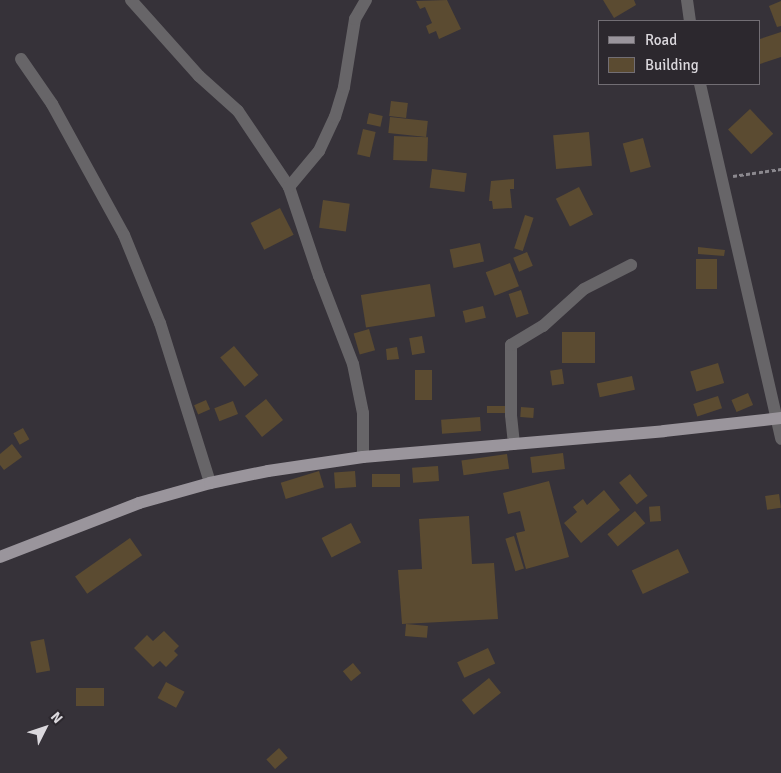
<!DOCTYPE html>
<html>
<head>
<meta charset="utf-8">
<style>
	body { margin:0 }
	#map { position:relative; width:781px; height:773px; overflow:hidden; background:#363239; font-family:Signika,sans-serif }
	div>[style] { position:absolute }
	.building>* { inset:0; background:#5b4b31; transform-origin:0 0 }
	.path>* { height:2.5px; margin-top:-1.25px; transform-origin:0; background:repeating-linear-gradient(90deg,#8b888e 0 4px,transparent 0 6.5px) }
	.minor>* { height:12px; margin:-6px; padding:0 6px; transform-origin:6px; border-radius:6px; background:#676568 }
	.major>* { height:12px; margin:-6px; padding:0 6px; transform-origin:6px; border-radius:6px; background:#9a959c }
	span { translate:-50% -50%; white-space:nowrap; text-align:center; line-height:1.15; -webkit-text-stroke:5px #2c282e; paint-order:stroke }
	.legend { position:absolute; left:598px; top:20px; width:162px; height:65px; box-sizing:border-box; background:#2c282e; border:1px solid #726e74; margin:0; padding:6px 9px; list-style:none; font-size:15px; color:#dbd8dd }
	.legend li { display:flex; align-items:center; gap:10px; height:25px }
	.legend b { width:25px; border:1px solid #726e74 }
	.north { position:absolute; left:20px; top:703px; width:50px; height:50px; -webkit-text-stroke:4px #2c282e; paint-order:stroke; rotate:49deg; font-size:14px; font-weight:700; line-height:20px; text-align:center; color:#dbd8dd }
	.north::after { content:''; display:block; margin:auto; width:18px; height:22px; background:#dbd8dd; clip-path:polygon(50% 0,100% 100%,50% 72%,0 100%) }
</style>
</head>
<body>
<div id="map">
	<div class="building">
		<i style="clip-path:polygon(447px 0,461px 29px,439px 39px,436px 31px,429px 34px,426px 26px,432px 23px,425px 7px,420px 9px,416px 1px)"></i>
		<i style="clip-path:polygon(603px 0,634px 0,636px 5px,614px 18px)"></i>
		<i style="clip-path:polygon(781px 1px,781px 26px,777px 27px,769px 6px)"></i>
		<i style="clip-path:polygon(781px 32px,781px 57px,760px 64px,760px 39px)"></i>
		<i style="left:391px;top:101px;width:17px;height:15px;rotate:7deg"></i>
		<i style="left:750px;top:109px;width:34px;height:30px;rotate:47deg"></i>
		<i style="left:369px;top:113px;width:14px;height:11px;rotate:12deg"></i>
		<i style="left:390px;top:117px;width:38px;height:16px;rotate:6deg"></i>
		<i style="left:363px;top:129px;width:13px;height:26px;rotate:13deg"></i>
		<i style="left:589px;top:132px;width:34px;height:36px;rotate:85deg"></i>
		<i style="left:394px;top:136px;width:34px;height:24px;rotate:2deg"></i>
		<i style="left:643px;top:138px;width:30px;height:21px;rotate:75deg"></i>
		<i style="left:432px;top:169px;width:35px;height:19px;rotate:7deg"></i>
		<i style="clip-path:polygon(514px 179px,514px 189px,510px 189px,512px 208px,493px 209px,492px 201px,489px 201px,491px 181px)"></i>
		<i style="left:579px;top:187px;width:31px;height:26px;rotate:63deg"></i>
		<i style="left:323px;top:200px;width:27px;height:28px;rotate:8deg"></i>
		<i style="left:280px;top:208px;width:30px;height:33px;rotate:63deg"></i>
		<i style="left:525px;top:215px;width:9px;height:35px;rotate:18deg"></i>
		<i style="left:480px;top:243px;width:19px;height:31px;rotate:78deg"></i>
		<i style="clip-path:polygon(698px 247px,725px 250px,724px 256px,698px 254px)"></i>
		<i style="left:527px;top:252px;width:15px;height:15px;rotate:67deg"></i>
		<i style="left:717px;top:259px;width:30px;height:21px;rotate:90deg"></i>
		<i style="left:510px;top:263px;width:25px;height:26px;rotate:69deg"></i>
		<i style="left:430px;top:284px;width:33px;height:70px;rotate:81deg"></i>
		<i style="left:521px;top:290px;width:25px;height:13px;rotate:72deg"></i>
		<i style="left:483px;top:306px;width:12px;height:21px;rotate:76deg"></i>
		<i style="left:369px;top:329px;width:22px;height:16px;rotate:74deg"></i>
		<i style="left:562px;top:332px;width:33px;height:31px"></i>
		<i style="left:422px;top:336px;width:17px;height:13px;rotate:80deg"></i>
		<i style="left:234px;top:346px;width:38px;height:18px;rotate:50deg"></i>
		<i style="clip-path:polygon(397px 347px,399px 359px,387px 360px,386px 349px)"></i>
		<i style="left:718px;top:363px;width:21px;height:29px;rotate:73deg"></i>
		<i style="left:562px;top:369px;width:15px;height:12px;rotate:82deg"></i>
		<i style="left:415px;top:370px;width:17px;height:30px"></i>
		<i style="left:632px;top:376px;width:14px;height:36px;rotate:78deg"></i>
		<i style="left:748px;top:393px;width:13px;height:18px;rotate:67deg"></i>
		<i style="left:718px;top:396px;width:13px;height:26px;rotate:72deg"></i>
		<i style="left:266px;top:399px;width:27px;height:27px;rotate:51deg"></i>
		<i style="left:206px;top:400px;width:10px;height:13px;rotate:66deg"></i>
		<i style="left:233px;top:401px;width:14px;height:20px;rotate:69deg"></i>
		<i style="left:487px;top:406px;width:18px;height:7px"></i>
		<i style="left:521px;top:407px;width:13px;height:10px;rotate:4deg"></i>
		<i style="left:480px;top:417px;width:14px;height:39px;rotate:86deg"></i>
		<i style="left:23px;top:428px;width:13px;height:11px;rotate:61deg"></i>
		<i style="clip-path:polygon(12px 444px,22px 457px,4px 470px,0 465px,0 454px)"></i>
		<i style="left:563px;top:453px;width:16px;height:33px;rotate:83deg"></i>
		<i style="left:507px;top:454px;width:15px;height:46px;rotate:82deg"></i>
		<i style="left:438px;top:466px;width:15px;height:26px;rotate:86deg"></i>
		<i style="left:319px;top:471px;width:17px;height:40px;rotate:73deg"></i>
		<i style="left:355px;top:471px;width:16px;height:21px;rotate:86deg"></i>
		<i style="left:372px;top:474px;width:28px;height:13px"></i>
		<i style="left:630px;top:474px;width:28px;height:14px;rotate:51deg"></i>
		<i style="clip-path:polygon(549px 481px,569px 557px,526px 569px,516px 533px,525px 531px,520px 511px,508px 514px,503px 493px)"></i>
		<i style="clip-path:polygon(604px 490px,620px 510px,581px 543px,564px 523px,577px 512px,573px 507px,583px 499px,587px 505px)"></i>
		<i style="left:779px;top:494px;width:14px;height:14px;rotate:82deg"></i>
		<i style="left:660px;top:506px;width:15px;height:11px;rotate:86deg"></i>
		<i style="left:635px;top:511px;width:16px;height:36px;rotate:50deg"></i>
		<i style="clip-path:polygon(469px 516px,472px 564px,494px 563px,498px 619px,402px 624px,398px 570px,422px 569px,419px 519px)"></i>
		<i style="left:351px;top:523px;width:22px;height:33px;rotate:63deg"></i>
		<i style="left:514px;top:536px;width:34px;height:9px;rotate:73deg"></i>
		<i style="left:130px;top:538px;width:21px;height:67px;rotate:55deg"></i>
		<i style="left:678px;top:549px;width:26px;height:51px;rotate:65deg"></i>
		<i style="left:406px;top:624px;width:22px;height:12px;rotate:5deg"></i>
		<i style="clip-path:polygon(164px 631px,179px 646px,174px 651px,178px 655px,166px 667px,160px 661px,153px 667px,134px 648px,147px 635px,153px 641px)"></i>
		<i style="left:44px;top:639px;width:32px;height:14px;rotate:79deg"></i>
		<i style="left:488px;top:648px;width:17px;height:34px;rotate:65deg"></i>
		<i style="left:353px;top:663px;width:13px;height:13px;rotate:51deg"></i>
		<i style="left:489px;top:678px;width:19px;height:35px;rotate:51deg"></i>
		<i style="left:166px;top:682px;width:21px;height:18px;rotate:28deg"></i>
		<i style="left:76px;top:688px;width:28px;height:18px"></i>
		<i style="left:279px;top:748px;width:13px;height:17px;rotate:48deg"></i>
	</div>
	<div class="path">
		<i style="left:733px;top:176px;width:49px;rotate:-8.3deg"></i>
	</div>
	<div class="minor">
		<i style="left:131px;top:0;width:102px;rotate:48.2deg"></i>
		<i style="left:199px;top:76px;width:52px;rotate:41.9deg"></i>
		<i style="left:238px;top:111px;width:92px;rotate:56.1deg"></i>
		<i style="left:289px;top:187px;width:94px;rotate:71.4deg"></i>
		<i style="left:319px;top:276px;width:94px;rotate:68.9deg"></i>
		<i style="left:353px;top:364px;width:50px;rotate:78.5deg"></i>
		<i style="left:363px;top:413px;width:44px;rotate:90deg"></i>
		<i style="left:687px;top:0;width:21px;rotate:82deg"></i>
		<i style="left:21px;top:59px;width:55px;rotate:55.4deg"></i>
		<i style="left:52px;top:104px;width:149px;rotate:61.2deg"></i>
		<i style="left:124px;top:235px;width:95px;rotate:67.8deg"></i>
		<i style="left:160px;top:323px;width:168px;rotate:72.6deg"></i>
		<i style="left:700px;top:84px;width:364px;rotate:77.1deg"></i>
		<i style="left:289px;top:187px;width:47px;rotate:-50.2deg"></i>
		<i style="left:319px;top:151px;width:38px;rotate:-65deg"></i>
		<i style="left:335px;top:117px;width:31px;rotate:-73deg"></i>
		<i style="left:344px;top:87px;width:69px;rotate:-80.8deg"></i>
		<i style="left:355px;top:19px;width:22px;rotate:-60deg"></i>
		<i style="left:514px;top:444px;width:29px;rotate:-96deg"></i>
		<i style="left:511px;top:415px;width:70px;rotate:-90deg"></i>
		<i style="left:511px;top:345px;width:37px;rotate:-31deg"></i>
		<i style="left:543px;top:326px;width:55px;rotate:-42.1deg"></i>
		<i style="left:584px;top:289px;width:53px;rotate:-27.1deg"></i>
	</div>
	<div class="major">
		<i style="left:0;top:557px;width:149px;rotate:-21.2deg"></i>
		<i style="left:139px;top:503px;width:74px;rotate:-15.7deg"></i>
		<i style="left:210px;top:483px;width:59px;rotate:-11.7deg"></i>
		<i style="left:268px;top:471px;width:96px;rotate:-8.4deg"></i>
		<i style="left:363px;top:457px;width:302px;rotate:-4.9deg"></i>
		<i style="left:664px;top:431px;width:118px;rotate:-6.3deg"></i>
	</div>
	<ul class="legend">
	<li><b style="height:6px;background:#9a959c"></b>Road</li>
	<li><b style="height:14px;background:#5b4b31"></b>Building</li>
	</ul>
	<div class="north">N</div>
</div>
</body>
</html>
